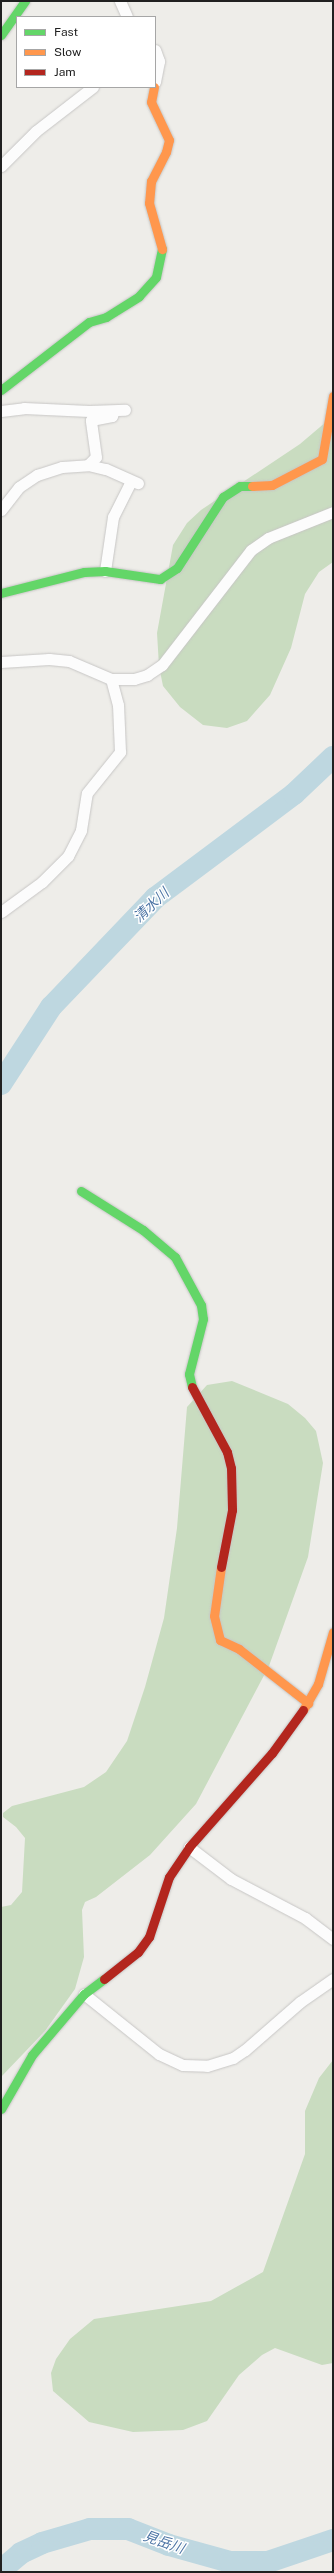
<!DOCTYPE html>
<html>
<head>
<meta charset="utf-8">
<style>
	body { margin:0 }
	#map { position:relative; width:334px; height:2573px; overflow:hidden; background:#eeede9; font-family:"Public Sans","Noto Sans JP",sans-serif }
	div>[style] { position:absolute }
	.forest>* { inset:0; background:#c9dcc0 }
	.river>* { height:22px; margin:-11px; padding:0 11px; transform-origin:11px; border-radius:11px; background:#bed7e0 }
	.roads { filter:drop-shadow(0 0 1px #c7c6c5) drop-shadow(0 0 1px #c7c6c5) }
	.street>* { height:11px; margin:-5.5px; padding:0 5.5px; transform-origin:5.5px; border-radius:5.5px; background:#fcfcfc }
	.fast>* { height:9px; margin:-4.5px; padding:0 4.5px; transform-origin:4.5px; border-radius:4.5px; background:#63d668 }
	.slow>* { height:9px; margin:-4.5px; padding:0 4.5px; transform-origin:4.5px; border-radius:4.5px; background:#ff974d }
	.jam>* { height:9px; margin:-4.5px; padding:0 4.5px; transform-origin:4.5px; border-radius:4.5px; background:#b3261e }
	span { translate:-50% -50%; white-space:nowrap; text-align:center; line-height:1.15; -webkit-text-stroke:3px #fff; paint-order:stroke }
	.water-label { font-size:14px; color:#4d75a5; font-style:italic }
	.frame { position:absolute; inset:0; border:2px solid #202020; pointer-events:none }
	.legend { position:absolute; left:16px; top:16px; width:140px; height:72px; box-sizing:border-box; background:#fff; border:1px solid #a6a6a6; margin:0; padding:5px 7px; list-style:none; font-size:12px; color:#202020 }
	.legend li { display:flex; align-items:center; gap:8px; height:20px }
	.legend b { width:20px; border:1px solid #a6a6a6 }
</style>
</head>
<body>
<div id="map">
	<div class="forest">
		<i style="clip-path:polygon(333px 416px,333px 562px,319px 572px,305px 594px,291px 648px,270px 695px,247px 721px,227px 728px,203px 725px,180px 707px,163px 686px,159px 666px,157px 633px,173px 545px,187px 523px,201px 510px,300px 444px)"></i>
		<i style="clip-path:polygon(232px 1381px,288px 1404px,305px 1418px,316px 1431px,323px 1463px,308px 1557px,269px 1666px,196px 1804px,150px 1855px,96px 1897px,85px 1902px,82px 1910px,84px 1957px,75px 1989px,45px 2031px,1px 2077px,1px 1907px,11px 1905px,22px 1892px,25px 1838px,16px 1827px,3px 1817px,3px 1813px,12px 1806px,84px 1787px,106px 1772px,127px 1741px,145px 1687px,164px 1618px,177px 1528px,187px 1407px,207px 1385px)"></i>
		<i style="clip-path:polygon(333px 2060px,333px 2363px,322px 2365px,275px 2348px,262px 2355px,239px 2375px,207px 2421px,183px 2430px,133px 2432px,89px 2422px,53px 2391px,51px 2373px,56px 2359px,70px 2339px,94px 2319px,211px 2301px,263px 2272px,305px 2154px,305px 2111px,319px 2078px)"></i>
	</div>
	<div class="river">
		<i style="left:1px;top:1084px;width:92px;rotate:-57deg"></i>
		<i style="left:51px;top:1007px;width:151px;rotate:-46.3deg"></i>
		<i style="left:155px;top:898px;width:174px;rotate:-36.8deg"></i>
		<i style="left:294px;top:794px;width:54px;rotate:-43.5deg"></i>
		<i style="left:1px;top:2570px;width:26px;rotate:-40deg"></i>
		<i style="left:21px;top:2553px;width:23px;rotate:-25deg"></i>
		<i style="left:42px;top:2543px;width:50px;rotate:-16.3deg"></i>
		<i style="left:90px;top:2529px;width:38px"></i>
		<i style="left:128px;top:2529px;width:44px;rotate:21.3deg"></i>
		<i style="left:169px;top:2545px;width:63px;rotate:15.6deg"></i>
		<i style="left:230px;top:2562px;width:38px"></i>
		<i style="left:268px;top:2562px;width:69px;rotate:-18.7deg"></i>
	</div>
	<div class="roads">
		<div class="street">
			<i style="left:120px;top:1px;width:17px;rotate:66deg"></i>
			<i style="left:155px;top:50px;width:12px;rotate:70deg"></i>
			<i style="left:159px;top:61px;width:21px;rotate:101deg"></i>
			<i style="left:1px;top:166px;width:49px;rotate:-45deg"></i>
			<i style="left:36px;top:131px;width:72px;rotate:-37.7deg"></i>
			<i style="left:1px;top:411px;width:23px;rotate:-7deg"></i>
			<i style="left:24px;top:408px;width:65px;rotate:2.6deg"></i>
			<i style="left:89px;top:411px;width:36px;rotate:-2deg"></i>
			<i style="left:88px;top:465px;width:11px;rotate:-45deg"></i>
			<i style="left:96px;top:457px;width:37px;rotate:-98deg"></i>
			<i style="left:91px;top:420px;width:21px;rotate:-11deg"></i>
			<i style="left:112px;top:416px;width:3px;rotate:-72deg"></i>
			<i style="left:1px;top:510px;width:29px;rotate:-52deg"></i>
			<i style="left:19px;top:487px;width:22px;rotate:-34deg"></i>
			<i style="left:37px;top:475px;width:26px;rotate:-18deg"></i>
			<i style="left:62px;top:467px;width:26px;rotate:-4deg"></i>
			<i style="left:88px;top:465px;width:18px;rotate:13deg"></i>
			<i style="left:106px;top:469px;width:35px;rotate:24deg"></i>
			<i style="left:105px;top:571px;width:55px;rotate:-81.6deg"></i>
			<i style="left:113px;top:517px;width:40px;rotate:-63.4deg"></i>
			<i style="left:1px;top:662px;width:48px;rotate:-3.6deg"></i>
			<i style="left:49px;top:659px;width:20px;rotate:6deg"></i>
			<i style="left:69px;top:661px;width:46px;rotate:23.2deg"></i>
			<i style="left:111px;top:679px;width:23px"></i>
			<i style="left:134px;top:679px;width:14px;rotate:-17deg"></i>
			<i style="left:147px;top:675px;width:18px;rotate:-34deg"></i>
			<i style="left:162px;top:665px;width:145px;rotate:-52.3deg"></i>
			<i style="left:251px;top:550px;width:21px;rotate:-35deg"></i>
			<i style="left:268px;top:538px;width:70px;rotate:-21.8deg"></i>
			<i style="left:1px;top:912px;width:51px;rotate:-36.2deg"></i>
			<i style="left:42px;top:882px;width:37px;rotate:-45deg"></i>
			<i style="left:68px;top:856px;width:29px;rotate:-63deg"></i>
			<i style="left:81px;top:830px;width:37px;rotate:-81deg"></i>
			<i style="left:87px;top:793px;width:53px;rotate:-51.2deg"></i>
			<i style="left:120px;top:752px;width:47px;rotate:-92.4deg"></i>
			<i style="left:118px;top:705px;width:27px;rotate:-105deg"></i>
			<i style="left:189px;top:1847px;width:53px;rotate:37.3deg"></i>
			<i style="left:231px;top:1879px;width:84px;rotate:27.8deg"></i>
			<i style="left:305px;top:1918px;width:35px;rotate:37deg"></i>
			<i style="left:84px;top:1994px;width:96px;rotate:38.7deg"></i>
			<i style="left:159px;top:2054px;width:26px;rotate:25deg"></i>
			<i style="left:183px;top:2065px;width:24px;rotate:2deg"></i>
			<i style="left:207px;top:2066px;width:27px;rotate:-17deg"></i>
			<i style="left:233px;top:2058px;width:14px;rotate:-34deg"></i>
			<i style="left:245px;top:2050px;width:73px;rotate:-41.1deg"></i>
			<i style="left:300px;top:2002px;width:40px;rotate:-34.9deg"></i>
		</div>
		<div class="fast">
			<i style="left:1px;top:35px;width:42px;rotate:-54.8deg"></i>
			<i style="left:1px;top:390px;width:111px;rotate:-37.7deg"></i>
			<i style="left:89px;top:322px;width:18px;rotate:-16deg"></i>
			<i style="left:106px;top:317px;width:39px;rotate:-32deg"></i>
			<i style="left:139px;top:296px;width:25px;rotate:-48deg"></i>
			<i style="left:156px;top:277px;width:29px;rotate:-78deg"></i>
			<i style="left:1px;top:593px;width:86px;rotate:-14.2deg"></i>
			<i style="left:84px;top:572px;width:21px;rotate:-3deg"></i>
			<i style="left:105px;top:571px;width:56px;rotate:8.3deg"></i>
			<i style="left:160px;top:579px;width:20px;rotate:-33deg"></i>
			<i style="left:177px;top:568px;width:85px;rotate:-57.1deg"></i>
			<i style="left:223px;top:497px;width:20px;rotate:-33deg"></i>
			<i style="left:240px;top:486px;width:12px"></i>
			<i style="left:81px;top:1191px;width:73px;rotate:32.2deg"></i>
			<i style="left:143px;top:1230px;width:42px;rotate:40.2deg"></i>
			<i style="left:175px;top:1257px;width:55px;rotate:61.6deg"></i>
			<i style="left:201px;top:1305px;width:14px;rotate:82deg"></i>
			<i style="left:203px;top:1319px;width:57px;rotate:104.3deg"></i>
			<i style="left:189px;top:1374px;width:13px;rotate:77deg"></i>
			<i style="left:1px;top:2109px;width:62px;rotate:-60.1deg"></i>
			<i style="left:32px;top:2055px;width:80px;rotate:-49.6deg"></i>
			<i style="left:84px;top:1994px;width:25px;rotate:-37deg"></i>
		</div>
		<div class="slow">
			<i style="left:154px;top:87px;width:15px;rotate:101deg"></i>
			<i style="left:151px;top:102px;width:42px;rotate:64.7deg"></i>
			<i style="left:169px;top:140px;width:12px;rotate:104deg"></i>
			<i style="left:166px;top:152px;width:33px;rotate:117deg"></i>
			<i style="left:151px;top:181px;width:22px;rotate:95deg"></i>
			<i style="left:149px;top:203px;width:48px;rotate:74.2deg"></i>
			<i style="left:252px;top:486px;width:20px;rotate:-3deg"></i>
			<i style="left:272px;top:485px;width:56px;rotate:-27.5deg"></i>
			<i style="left:322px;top:459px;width:64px;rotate:-80.1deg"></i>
			<i style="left:221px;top:1567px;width:49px;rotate:98.1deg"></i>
			<i style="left:214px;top:1616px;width:25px;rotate:76deg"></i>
			<i style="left:220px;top:1640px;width:21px;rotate:25deg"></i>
			<i style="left:239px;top:1649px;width:88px;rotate:38deg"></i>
			<i style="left:303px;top:1710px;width:30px;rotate:-60deg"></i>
			<i style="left:318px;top:1684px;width:54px;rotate:-73.9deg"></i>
		</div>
		<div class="jam">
			<i style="left:192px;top:1387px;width:74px;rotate:61.7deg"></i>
			<i style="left:227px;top:1452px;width:16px;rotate:76deg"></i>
			<i style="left:231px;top:1468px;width:42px;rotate:88.6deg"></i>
			<i style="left:232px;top:1510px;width:58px;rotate:100.9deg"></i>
			<i style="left:104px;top:1979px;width:43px;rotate:-38.5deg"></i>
			<i style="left:138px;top:1952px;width:19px;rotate:-54deg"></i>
			<i style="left:149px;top:1937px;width:63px;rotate:-71.6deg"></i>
			<i style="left:169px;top:1877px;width:36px;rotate:-56deg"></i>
			<i style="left:189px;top:1847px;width:125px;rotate:-48.6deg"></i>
			<i style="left:272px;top:1753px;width:53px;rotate:-54.2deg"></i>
		</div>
	</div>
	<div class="water-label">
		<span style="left:151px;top:905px;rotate:-43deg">清水川</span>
		<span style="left:164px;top:2542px;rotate:19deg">見岳川</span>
	</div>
	<div class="frame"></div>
	<ul class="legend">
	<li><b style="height:5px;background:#63d668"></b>Fast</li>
	<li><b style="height:5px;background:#ff974d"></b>Slow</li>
	<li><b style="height:5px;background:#b3261e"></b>Jam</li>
	</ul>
</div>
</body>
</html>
